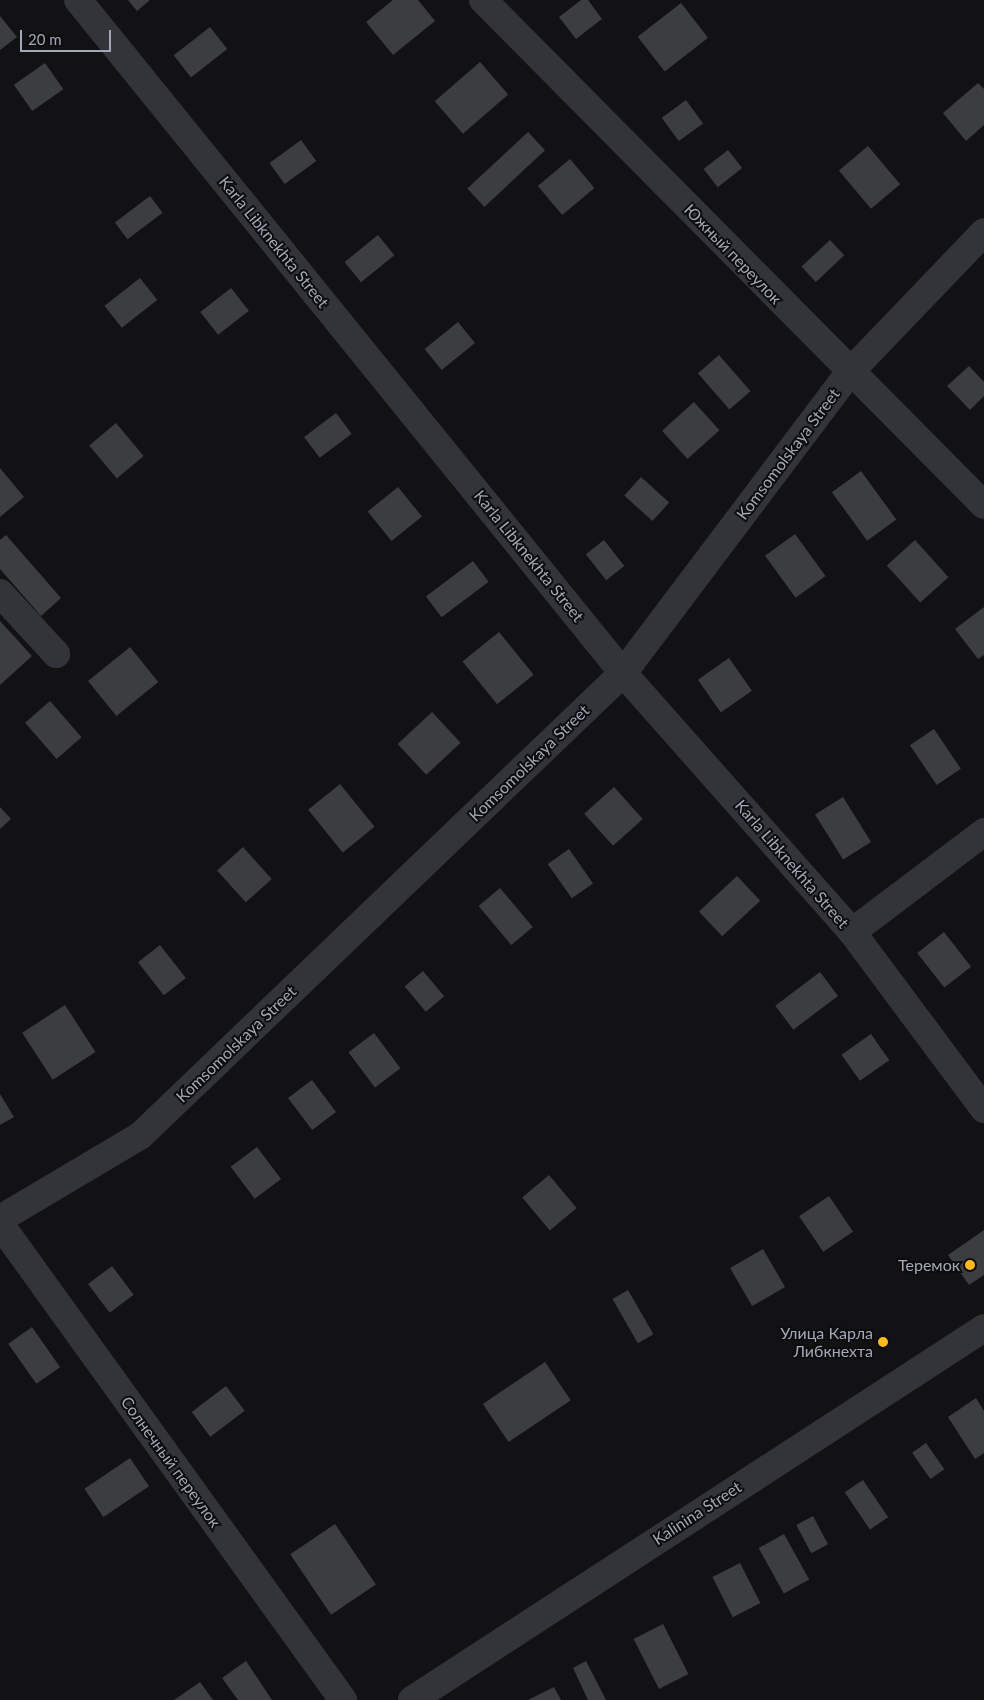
<!DOCTYPE html>
<html>
<head>
<meta charset="utf-8">
<style>
	body { margin:0 }
	#map { position:relative; width:984px; height:1700px; overflow:hidden; background:#121214; font-family:Lato,sans-serif }
	div>[style] { position:absolute }
	.building>* { inset:0; background:#3c3d41; transform-origin:0 0 }
	.minor>* { height:28px; margin:-14px; padding:0 14px; transform-origin:14px; border-radius:14px; background:#333439 }
	.tertiary>* { height:28px; margin:-14px; padding:0 14px; transform-origin:14px; border-radius:14px; background:#333439 }
	.dots>* { width:14px; height:14px; translate:-50% -50%; box-sizing:border-box; border:2px solid #0d0d0f; border-radius:50% }
	span { translate:-50% -50%; white-space:nowrap; text-align:center; line-height:1.15; -webkit-text-stroke:4px #0d0d0f; paint-order:stroke }
	.street-label { font-size:16px; color:#a2a8b5 }
	.poi-label { font-size:16px; color:#a2a8b5 }
	.right { translate:-100% -50%; text-align:right }
	.scale { position:absolute; left:20px; top:30px; width:91px; height:22px; box-sizing:border-box; border:2px solid #a2a8b5; border-top:0; padding-left:6px; font-size:15px; line-height:18px; white-space:nowrap; color:#a2a8b5; -webkit-text-stroke:4px #0d0d0f; paint-order:stroke }
</style>
</head>
<body>
<div id="map">
	<div class="building">
		<i style="clip-path:polygon(128px 0,150px 0,137px 11px)"></i>
		<i style="clip-path:polygon(393px 0,418px 0,435px 21px,393px 55px,366px 22px)"></i>
		<i style="clip-path:polygon(581px 0,588px 0,602px 19px,576px 39px,559px 17px)"></i>
		<i style="left:681px;top:3px;width:44px;height:55px;rotate:52deg"></i>
		<i style="clip-path:polygon(0 16px,17px 37px,0 50px)"></i>
		<i style="left:210px;top:27px;width:28px;height:46px;rotate:52deg"></i>
		<i style="left:480px;top:62px;width:43px;height:60px;rotate:49deg"></i>
		<i style="left:45px;top:63px;width:32px;height:38px;rotate:55deg"></i>
		<i style="clip-path:polygon(978px 83px,984px 89px,984px 125px,966px 141px,943px 113px)"></i>
		<i style="left:686px;top:100px;width:29px;height:30px;rotate:54deg"></i>
		<i style="left:528px;top:132px;width:25px;height:83px;rotate:47deg"></i>
		<i style="left:301px;top:140px;width:26px;height:39px;rotate:54deg"></i>
		<i style="left:868px;top:146px;width:50px;height:38px;rotate:50deg"></i>
		<i style="left:728px;top:150px;width:23px;height:31px;rotate:52deg"></i>
		<i style="left:570px;top:159px;width:38px;height:42px;rotate:50deg"></i>
		<i style="left:150px;top:196px;width:21px;height:44px;rotate:53deg"></i>
		<i style="left:378px;top:235px;width:26px;height:43px;rotate:51deg"></i>
		<i style="left:830px;top:240px;width:21px;height:39px;rotate:47deg"></i>
		<i style="left:140px;top:278px;width:28px;height:45px;rotate:52deg"></i>
		<i style="left:231px;top:288px;width:29px;height:39px;rotate:52deg"></i>
		<i style="left:458px;top:322px;width:27px;height:43px;rotate:51deg"></i>
		<i style="left:719px;top:355px;width:48px;height:28px;rotate:49deg"></i>
		<i style="clip-path:polygon(969px 366px,984px 382px,984px 396px,970px 410px,947px 386px)"></i>
		<i style="left:694px;top:402px;width:38px;height:43px;rotate:48deg"></i>
		<i style="left:336px;top:413px;width:26px;height:40px;rotate:53deg"></i>
		<i style="left:116px;top:423px;width:43px;height:35px;rotate:50deg"></i>
		<i style="clip-path:polygon(0 468px,24px 497px,0 517px)"></i>
		<i style="left:861px;top:471px;width:60px;height:36px;rotate:54deg"></i>
		<i style="left:641px;top:477px;width:38px;height:25px;rotate:42deg"></i>
		<i style="left:398px;top:487px;width:38px;height:39px;rotate:51deg"></i>
		<i style="left:795px;top:534px;width:52px;height:37px;rotate:54deg"></i>
		<i style="clip-path:polygon(6px 535px,61px 598px,41px 616px,0 569px,0 540px)"></i>
		<i style="left:604px;top:540px;width:33px;height:23px;rotate:52deg"></i>
		<i style="left:915px;top:540px;width:50px;height:38px;rotate:48deg"></i>
		<i style="left:473px;top:561px;width:26px;height:59px;rotate:53deg"></i>
		<i style="clip-path:polygon(984px 607px,984px 655px,978px 659px,955px 629px)"></i>
		<i style="clip-path:polygon(0 621px,32px 656px,0 685px)"></i>
		<i style="left:499px;top:632px;width:55px;height:47px;rotate:51deg"></i>
		<i style="left:130px;top:647px;width:45px;height:54px;rotate:51deg"></i>
		<i style="left:729px;top:658px;width:40px;height:38px;rotate:55deg"></i>
		<i style="left:50px;top:701px;width:48px;height:33px;rotate:49deg"></i>
		<i style="left:432px;top:712px;width:42px;height:47px;rotate:47deg"></i>
		<i style="left:934px;top:729px;width:48px;height:29px;rotate:56deg"></i>
		<i style="left:340px;top:784px;width:55px;height:41px;rotate:51deg"></i>
		<i style="left:614px;top:787px;width:43px;height:40px;rotate:48deg"></i>
		<i style="left:843px;top:797px;width:53px;height:33px;rotate:58deg"></i>
		<i style="clip-path:polygon(0 807px,11px 819px,0 829px)"></i>
		<i style="left:243px;top:847px;width:43px;height:35px;rotate:48deg"></i>
		<i style="left:569px;top:849px;width:42px;height:26px;rotate:55deg"></i>
		<i style="left:737px;top:876px;width:34px;height:52px;rotate:47deg"></i>
		<i style="left:500px;top:888px;width:51px;height:28px;rotate:50deg"></i>
		<i style="left:944px;top:932px;width:44px;height:34px;rotate:52deg"></i>
		<i style="left:160px;top:945px;width:42px;height:28px;rotate:52deg"></i>
		<i style="left:423px;top:971px;width:33px;height:24px;rotate:50deg"></i>
		<i style="left:820px;top:972px;width:30px;height:56px;rotate:53deg"></i>
		<i style="left:65px;top:1005px;width:56px;height:51px;rotate:57deg"></i>
		<i style="left:374px;top:1033px;width:44px;height:32px;rotate:53deg"></i>
		<i style="left:871px;top:1034px;width:32px;height:36px;rotate:55deg"></i>
		<i style="left:312px;top:1080px;width:40px;height:30px;rotate:53deg"></i>
		<i style="clip-path:polygon(0 1094px,14px 1117px,0 1125px)"></i>
		<i style="left:257px;top:1147px;width:40px;height:33px;rotate:53deg"></i>
		<i style="left:549px;top:1175px;width:43px;height:35px;rotate:50deg"></i>
		<i style="left:829px;top:1196px;width:43px;height:36px;rotate:56deg"></i>
		<i style="clip-path:polygon(984px 1230px,984px 1275px,969px 1285px,948px 1255px)"></i>
		<i style="left:763px;top:1249px;width:44px;height:38px;rotate:60deg"></i>
		<i style="left:112px;top:1266px;width:36px;height:30px;rotate:53deg"></i>
		<i style="left:628px;top:1290px;width:51px;height:18px;rotate:60deg"></i>
		<i style="left:32px;top:1327px;width:49px;height:29px;rotate:55deg"></i>
		<i style="left:545px;top:1362px;width:46px;height:75px;rotate:56deg"></i>
		<i style="left:226px;top:1386px;width:31px;height:43px;rotate:53deg"></i>
		<i style="clip-path:polygon(976px 1398px,984px 1411px,984px 1453px,975px 1459px,948px 1417px)"></i>
		<i style="left:926px;top:1443px;width:32px;height:17px;rotate:55deg"></i>
		<i style="left:130px;top:1458px;width:34px;height:55px;rotate:56deg"></i>
		<i style="left:863px;top:1480px;width:45px;height:22px;rotate:56deg"></i>
		<i style="left:813px;top:1516px;width:32px;height:19px;rotate:62deg"></i>
		<i style="left:335px;top:1524px;width:73px;height:54px;rotate:56deg"></i>
		<i style="left:784px;top:1534px;width:52px;height:29px;rotate:61deg"></i>
		<i style="left:740px;top:1563px;width:45px;height:31px;rotate:63deg"></i>
		<i style="left:663px;top:1624px;width:56px;height:33px;rotate:63deg"></i>
		<i style="clip-path:polygon(246px 1661px,272px 1700px,238px 1700px,222px 1678px)"></i>
		<i style="clip-path:polygon(586px 1661px,606px 1700px,588px 1700px,573px 1668px)"></i>
		<i style="clip-path:polygon(200px 1682px,213px 1700px,174px 1700px)"></i>
		<i style="clip-path:polygon(554px 1687px,561px 1700px,528px 1700px)"></i>
	</div>
	<div class="minor">
		<i style="left:78px;top:0;width:866px;rotate:51deg"></i>
		<i style="left:623px;top:673px;width:346px;rotate:48.5deg"></i>
		<i style="left:852px;top:932px;width:221px;rotate:53.3deg"></i>
		<i style="left:483px;top:0;width:711px;rotate:45.23deg"></i>
		<i style="left:0;top:593px;width:83px;rotate:47.4deg"></i>
		<i style="left:852px;top:932px;width:166px;rotate:-37.1deg"></i>
		<i style="left:0;top:1219px;width:163px;rotate:-30.7deg"></i>
		<i style="left:140px;top:1136px;width:669px;rotate:-43.79deg"></i>
		<i style="left:623px;top:673px;width:376px;rotate:-53deg"></i>
		<i style="left:849px;top:373px;width:195px;rotate:-46.2deg"></i>
		<i style="left:0;top:1224px;width:587px;rotate:54.22deg"></i>
	</div>
	<div class="tertiary">
		<i style="left:412px;top:1700px;width:682px;rotate:-33.04deg"></i>
	</div>
	<div class="dots">
		<i style="left:970px;top:1265px;background:#ffb81f"></i>
		<i style="left:883px;top:1342px;background:#ffb81f"></i>
	</div>
	<div class="street-label">
		<span style="left:274px;top:242px;rotate:51deg">Karla Libknekhta Street</span>
		<span style="left:733px;top:254px;rotate:46deg">Южный переулок</span>
		<span style="left:788px;top:454px;rotate:-53deg">Komsomolskaya Street</span>
		<span style="left:529px;top:556px;rotate:51deg">Karla Libknekhta Street</span>
		<span style="left:529px;top:763px;rotate:-44deg">Komsomolskaya Street</span>
		<span style="left:792px;top:864px;rotate:49deg">Karla Libknekhta Street</span>
		<span style="left:236px;top:1044px;rotate:-44deg">Komsomolskaya Street</span>
		<span style="left:171px;top:1462px;rotate:54deg">Солнечный переулок</span>
		<span style="left:697px;top:1513px;rotate:-33deg">Kalinina Street</span>
	</div>
	<div class="poi-label">
		<span class="right" style="left:960px;top:1265px">Теремок</span>
		<span class="right" style="left:873px;top:1342px">Улица Карла<br>Либкнехта</span>
	</div>
	<div class="scale">20 m</div>
</div>
</body>
</html>
